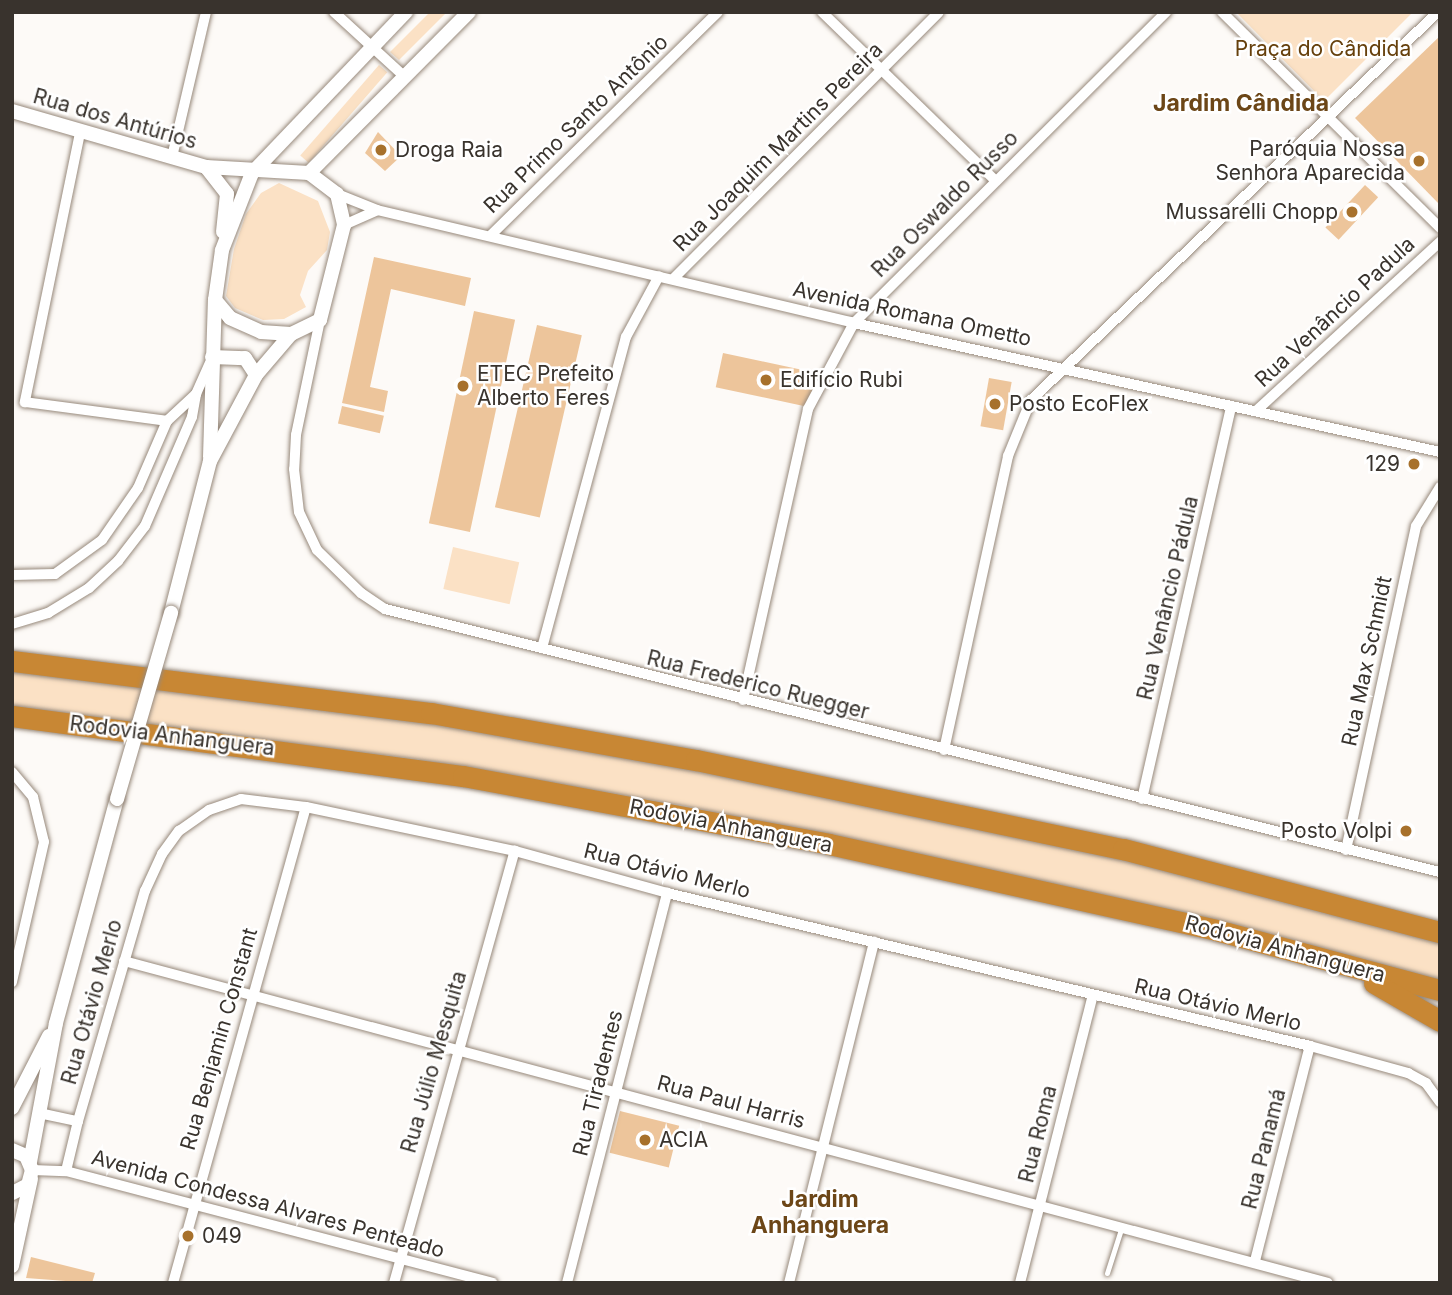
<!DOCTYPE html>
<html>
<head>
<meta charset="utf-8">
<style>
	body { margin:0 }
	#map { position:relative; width:1452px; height:1295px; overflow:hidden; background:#fdfaf7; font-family:Inter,sans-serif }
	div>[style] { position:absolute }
	.green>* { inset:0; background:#fbe1c5; transform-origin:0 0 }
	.building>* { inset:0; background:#edc59b; transform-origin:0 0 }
	.roads { filter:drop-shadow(0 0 2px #97897b) drop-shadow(0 0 2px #97897b) }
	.service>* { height:5px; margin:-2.5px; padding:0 2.5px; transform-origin:2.5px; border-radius:2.5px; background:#fff }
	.minor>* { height:10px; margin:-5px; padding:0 5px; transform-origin:5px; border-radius:5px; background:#fff }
	.tertiary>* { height:14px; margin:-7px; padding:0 7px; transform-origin:7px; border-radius:7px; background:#fff }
	.motorway>* { height:21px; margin:-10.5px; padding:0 10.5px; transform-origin:10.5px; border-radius:10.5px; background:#c88734 }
	.bridges { filter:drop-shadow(0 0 2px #97897b) drop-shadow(0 0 2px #97897b) }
	.tertiary-bridge>* { height:14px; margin:-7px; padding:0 7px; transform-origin:7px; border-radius:7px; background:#fff }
	.dots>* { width:19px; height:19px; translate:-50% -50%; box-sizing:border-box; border:4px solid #fff; border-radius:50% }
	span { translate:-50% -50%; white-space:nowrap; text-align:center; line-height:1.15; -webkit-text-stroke:5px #fff; paint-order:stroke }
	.park-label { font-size:21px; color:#66400c }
	.street-label { font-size:21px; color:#39332d }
	.poi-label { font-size:21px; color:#39332d }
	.right { translate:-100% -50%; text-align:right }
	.left { translate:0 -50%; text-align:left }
	.neighbourhood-label { font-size:23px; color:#6c4617; font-weight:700 }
	.frame { position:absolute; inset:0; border:14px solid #39332d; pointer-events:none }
</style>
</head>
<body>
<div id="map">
	<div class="green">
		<i style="clip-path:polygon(430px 12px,447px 12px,399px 60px,390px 52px)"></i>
		<i style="clip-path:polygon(1236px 12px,1413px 12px,1324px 101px)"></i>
		<i style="left:379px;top:65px;width:11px;height:120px;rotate:41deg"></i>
		<i style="clip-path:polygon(279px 183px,318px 201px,330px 232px,327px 250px,308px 271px,300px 295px,306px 307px,284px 319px,263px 320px,235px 308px,226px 296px,234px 249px,246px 214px,261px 193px)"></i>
		<i style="left:453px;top:547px;width:68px;height:43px;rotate:13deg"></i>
		<i style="clip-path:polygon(12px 670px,422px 720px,861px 800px,1106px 854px,1440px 939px,1440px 980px,1105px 895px,686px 806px,415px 759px,12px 708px)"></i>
	</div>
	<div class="building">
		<i style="clip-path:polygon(1440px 36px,1440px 205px,1355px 118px)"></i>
		<i style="clip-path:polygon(378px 132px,401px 156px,385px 171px,365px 153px)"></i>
		<i style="left:1365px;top:185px;width:18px;height:58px;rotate:43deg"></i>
		<i style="clip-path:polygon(374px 257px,471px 278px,465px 306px,391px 289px,370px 387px,388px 391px,384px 412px,342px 403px)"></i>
		<i style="left:474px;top:311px;width:42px;height:217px;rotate:12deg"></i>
		<i style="left:537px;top:325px;width:46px;height:187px;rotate:13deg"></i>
		<i style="left:723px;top:353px;width:97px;height:35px;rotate:12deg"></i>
		<i style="left:989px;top:378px;width:23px;height:49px;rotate:10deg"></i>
		<i style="left:342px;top:406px;width:43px;height:18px;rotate:13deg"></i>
		<i style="left:620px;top:1111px;width:61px;height:43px;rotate:14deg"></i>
		<i style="clip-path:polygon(31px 1257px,95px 1273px,92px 1283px,26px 1278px)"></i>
	</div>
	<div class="roads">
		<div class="service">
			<i style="left:1107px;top:1273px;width:46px;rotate:-72.3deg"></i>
		</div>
		<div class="minor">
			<i style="left:334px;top:12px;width:96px;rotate:42.5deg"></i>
			<i style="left:822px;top:12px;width:241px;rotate:44.2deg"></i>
			<i style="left:1222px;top:12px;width:307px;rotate:44.7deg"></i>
			<i style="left:80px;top:133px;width:275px;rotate:101.6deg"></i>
			<i style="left:25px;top:402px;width:143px;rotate:7.6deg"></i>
			<i style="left:172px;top:157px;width:149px;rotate:-76.8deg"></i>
			<i style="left:337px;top:194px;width:43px;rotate:21.8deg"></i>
			<i style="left:377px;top:210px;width:490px;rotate:13.3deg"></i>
			<i style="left:854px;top:323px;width:600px;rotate:12.41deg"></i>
			<i style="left:344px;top:225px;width:36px;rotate:-24deg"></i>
			<i style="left:491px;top:235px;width:318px;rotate:-44.5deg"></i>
			<i style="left:674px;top:278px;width:375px;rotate:-45.1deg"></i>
			<i style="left:320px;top:320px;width:117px;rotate:101.8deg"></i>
			<i style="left:296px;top:435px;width:34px;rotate:93deg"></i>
			<i style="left:294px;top:469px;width:43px;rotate:83.4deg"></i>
			<i style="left:299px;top:512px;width:42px;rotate:64.7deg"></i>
			<i style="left:317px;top:550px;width:62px;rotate:44.3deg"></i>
			<i style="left:361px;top:593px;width:29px;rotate:34deg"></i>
			<i style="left:385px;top:609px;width:1087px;rotate:14deg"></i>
			<i style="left:1256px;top:411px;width:250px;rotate:-42.6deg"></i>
			<i style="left:12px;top:575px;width:43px;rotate:-1.3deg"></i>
			<i style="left:55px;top:574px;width:58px;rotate:-35.9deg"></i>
			<i style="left:102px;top:540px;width:63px;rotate:-55.3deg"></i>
			<i style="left:138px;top:488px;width:73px;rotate:-66.6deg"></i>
			<i style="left:167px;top:421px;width:40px;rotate:-43deg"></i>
			<i style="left:12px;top:624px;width:38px;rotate:-17deg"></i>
			<i style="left:48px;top:613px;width:48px;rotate:-31.4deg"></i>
			<i style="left:89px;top:588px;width:40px;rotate:-43deg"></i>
			<i style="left:118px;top:561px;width:44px;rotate:-52.4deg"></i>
			<i style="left:145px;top:526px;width:119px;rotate:-66.7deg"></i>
			<i style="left:192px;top:417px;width:23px;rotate:-80deg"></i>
			<i style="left:196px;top:394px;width:37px;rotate:-66deg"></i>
			<i style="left:542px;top:648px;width:322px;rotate:-74.9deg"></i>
			<i style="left:626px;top:337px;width:69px;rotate:-61.6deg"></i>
			<i style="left:743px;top:700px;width:298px;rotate:-77.4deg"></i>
			<i style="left:808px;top:409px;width:98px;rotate:-61.9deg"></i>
			<i style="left:854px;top:323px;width:441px;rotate:-44.9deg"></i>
			<i style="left:944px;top:750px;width:301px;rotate:-77.7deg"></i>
			<i style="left:1008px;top:456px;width:61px;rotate:-67.7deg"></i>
			<i style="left:1031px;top:400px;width:562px;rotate:-43.63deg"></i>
			<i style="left:12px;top:772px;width:33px;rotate:50deg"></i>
			<i style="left:33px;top:797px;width:46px;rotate:76.3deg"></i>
			<i style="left:44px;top:842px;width:144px;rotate:102.9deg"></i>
			<i style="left:1142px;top:799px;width:403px;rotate:-77.2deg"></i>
			<i style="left:1346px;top:850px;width:331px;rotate:-77.8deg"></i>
			<i style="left:1416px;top:526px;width:46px;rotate:-58.4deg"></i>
			<i style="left:124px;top:961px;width:1246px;rotate:14.97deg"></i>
			<i style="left:39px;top:1113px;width:40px;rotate:12deg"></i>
			<i style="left:78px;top:1121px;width:240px;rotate:-73.8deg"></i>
			<i style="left:145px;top:891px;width:41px;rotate:-65.3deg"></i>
			<i style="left:162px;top:854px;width:29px;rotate:-54deg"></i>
			<i style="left:179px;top:831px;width:37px;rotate:-35deg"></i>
			<i style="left:209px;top:810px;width:34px;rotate:-19deg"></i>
			<i style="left:241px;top:799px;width:65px;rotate:7deg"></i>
			<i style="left:306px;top:807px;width:214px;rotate:11.9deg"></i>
			<i style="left:515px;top:851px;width:158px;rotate:15.4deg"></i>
			<i style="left:667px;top:893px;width:661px;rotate:13.38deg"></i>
			<i style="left:1310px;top:1046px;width:102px;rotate:15.4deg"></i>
			<i style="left:1408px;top:1073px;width:21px;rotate:29deg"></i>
			<i style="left:1426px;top:1083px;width:24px;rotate:54deg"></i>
			<i style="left:32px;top:1170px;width:34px;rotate:2deg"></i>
			<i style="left:66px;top:1171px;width:441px;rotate:14.7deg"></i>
			<i style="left:66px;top:1171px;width:51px;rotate:-76.5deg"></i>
			<i style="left:1255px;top:1261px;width:222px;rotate:-75.7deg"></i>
			<i style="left:173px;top:1283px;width:494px;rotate:-74.4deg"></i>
			<i style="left:394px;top:1283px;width:449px;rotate:-74.4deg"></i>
			<i style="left:567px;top:1283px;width:403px;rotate:-75.6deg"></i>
			<i style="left:789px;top:1283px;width:352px;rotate:-76deg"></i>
			<i style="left:1020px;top:1283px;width:297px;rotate:-75.8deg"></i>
		</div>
		<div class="tertiary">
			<i style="left:12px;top:111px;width:202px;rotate:16.1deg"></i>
			<i style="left:206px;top:167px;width:103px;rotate:3.3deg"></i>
			<i style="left:309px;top:173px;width:35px;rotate:37deg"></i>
			<i style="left:337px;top:194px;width:32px;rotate:77deg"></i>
			<i style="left:344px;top:225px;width:98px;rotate:104.2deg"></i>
			<i style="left:320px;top:320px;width:32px;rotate:154deg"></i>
			<i style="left:291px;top:334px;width:54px;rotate:130.5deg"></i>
			<i style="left:256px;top:375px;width:98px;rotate:118.1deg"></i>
			<i style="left:210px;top:461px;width:157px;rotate:104.4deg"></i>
			<i style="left:206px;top:167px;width:34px;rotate:52deg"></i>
			<i style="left:227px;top:194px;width:38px;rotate:96deg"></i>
			<i style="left:309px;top:173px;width:227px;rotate:-45.2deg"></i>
			<i style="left:215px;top:300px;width:23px;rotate:50deg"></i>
			<i style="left:230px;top:318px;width:34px;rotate:24deg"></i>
			<i style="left:261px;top:332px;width:30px;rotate:4deg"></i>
			<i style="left:212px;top:357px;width:33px;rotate:2deg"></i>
			<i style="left:245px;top:358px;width:20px;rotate:57deg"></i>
			<i style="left:210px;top:457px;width:157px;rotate:-88.2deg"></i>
			<i style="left:215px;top:300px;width:50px;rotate:-82deg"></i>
			<i style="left:222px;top:250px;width:83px;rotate:-68.7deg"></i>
			<i style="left:252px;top:173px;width:223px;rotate:-46.3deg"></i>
			<i style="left:12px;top:1108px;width:81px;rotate:-62.8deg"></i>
			<i style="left:12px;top:1150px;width:15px;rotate:23deg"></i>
			<i style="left:26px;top:1156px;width:15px;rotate:67deg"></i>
			<i style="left:32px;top:1170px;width:16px;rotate:105deg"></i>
			<i style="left:28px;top:1185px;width:18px;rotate:153deg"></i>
			<i style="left:30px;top:1162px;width:141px;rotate:-79.4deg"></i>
			<i style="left:56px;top:1023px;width:232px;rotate:-74.8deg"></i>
			<i style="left:12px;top:1266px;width:89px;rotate:-77.7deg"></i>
		</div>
		<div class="motorway">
			<i style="left:12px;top:661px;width:422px;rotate:7.1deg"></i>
			<i style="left:431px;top:713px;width:269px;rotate:10.1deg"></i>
			<i style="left:696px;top:760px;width:436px;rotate:11.8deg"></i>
			<i style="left:1123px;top:849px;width:328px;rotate:14.7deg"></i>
			<i style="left:12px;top:716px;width:455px;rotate:7.6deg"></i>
			<i style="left:463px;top:776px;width:372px;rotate:10.5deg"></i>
			<i style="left:829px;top:844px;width:396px;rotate:12.5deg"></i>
			<i style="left:1216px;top:930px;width:232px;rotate:15deg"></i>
			<i style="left:1374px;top:983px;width:76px;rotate:29.9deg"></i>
		</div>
	</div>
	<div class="bridges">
		<div class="tertiary-bridge">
			<i style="left:117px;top:799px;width:194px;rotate:-73.8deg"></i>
		</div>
	</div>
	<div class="dots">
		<i style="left:381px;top:150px;background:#a7712c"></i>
		<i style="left:1419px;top:161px;background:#a7712c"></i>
		<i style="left:1352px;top:212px;background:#a7712c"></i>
		<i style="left:766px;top:380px;background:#a7712c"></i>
		<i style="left:463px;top:386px;background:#a7712c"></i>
		<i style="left:995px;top:404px;background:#a7712c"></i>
		<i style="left:1414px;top:464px;background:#a7712c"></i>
		<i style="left:1406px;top:831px;background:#a7712c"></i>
		<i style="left:645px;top:1140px;background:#a7712c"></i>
		<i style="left:188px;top:1236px;background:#a7712c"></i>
	</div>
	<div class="park-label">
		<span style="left:1323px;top:49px">Praça do Cândida</span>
	</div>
	<div class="street-label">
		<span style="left:115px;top:119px;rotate:16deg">Rua dos Antúrios</span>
		<span style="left:576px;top:124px;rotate:-44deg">Rua Primo Santo Antônio</span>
		<span style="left:778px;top:147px;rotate:-45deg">Rua Joaquim Martins Pereira</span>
		<span style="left:945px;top:204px;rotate:-45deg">Rua Oswaldo Russo</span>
		<span style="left:1335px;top:312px;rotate:-43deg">Rua Venâncio Padula</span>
		<span style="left:912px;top:314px;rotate:12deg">Avenida Romana Ometto</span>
		<span style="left:1168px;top:598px;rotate:-77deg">Rua Venâncio Pádula</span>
		<span style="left:1367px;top:661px;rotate:-78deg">Rua Max Schmidt</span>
		<span style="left:758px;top:685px;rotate:14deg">Rua Frederico Ruegger</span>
		<span style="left:172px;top:736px;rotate:7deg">Rodovia Anhanguera</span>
		<span style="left:731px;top:826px;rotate:11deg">Rodovia Anhanguera</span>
		<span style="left:667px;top:871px;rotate:14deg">Rua Otávio Merlo</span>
		<span style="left:1285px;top:949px;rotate:15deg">Rodovia Anhanguera</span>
		<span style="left:92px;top:1002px;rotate:-74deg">Rua Otávio Merlo</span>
		<span style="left:1218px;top:1005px;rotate:13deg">Rua Otávio Merlo</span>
		<span style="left:219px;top:1039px;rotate:-74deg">Rua Benjamin Constant</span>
		<span style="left:434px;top:1062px;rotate:-74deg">Rua Júlio Mesquita</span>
		<span style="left:598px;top:1083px;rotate:-76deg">Rua Tiradentes</span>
		<span style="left:731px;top:1102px;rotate:15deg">Rua Paul Harris</span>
		<span style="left:1038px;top:1134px;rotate:-76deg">Rua Roma</span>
		<span style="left:1264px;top:1149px;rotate:-76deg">Rua Panamá</span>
		<span style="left:268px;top:1204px;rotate:15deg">Avenida Condessa Alvares Penteado</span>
	</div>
	<div class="poi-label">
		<span class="right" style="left:1405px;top:161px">Paróquia Nossa<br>Senhora Aparecida</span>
		<span class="left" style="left:395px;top:150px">Droga Raia</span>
		<span class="right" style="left:1338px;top:212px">Mussarelli Chopp</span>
		<span class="left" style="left:477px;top:386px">ETEC Prefeito<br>Alberto Feres</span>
		<span class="left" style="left:780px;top:380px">Edifício Rubi</span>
		<span class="left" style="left:1009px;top:404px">Posto EcoFlex</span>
		<span class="right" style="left:1400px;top:464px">129</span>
		<span class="right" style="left:1392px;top:831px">Posto Volpi</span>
		<span class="left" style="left:659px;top:1140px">ACIA</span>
		<span class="left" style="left:202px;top:1236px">049</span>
	</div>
	<div class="neighbourhood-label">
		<span style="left:1241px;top:103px">Jardim Cândida</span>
		<span style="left:820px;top:1212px">Jardim<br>Anhanguera</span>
	</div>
	<div class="frame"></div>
</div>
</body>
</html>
